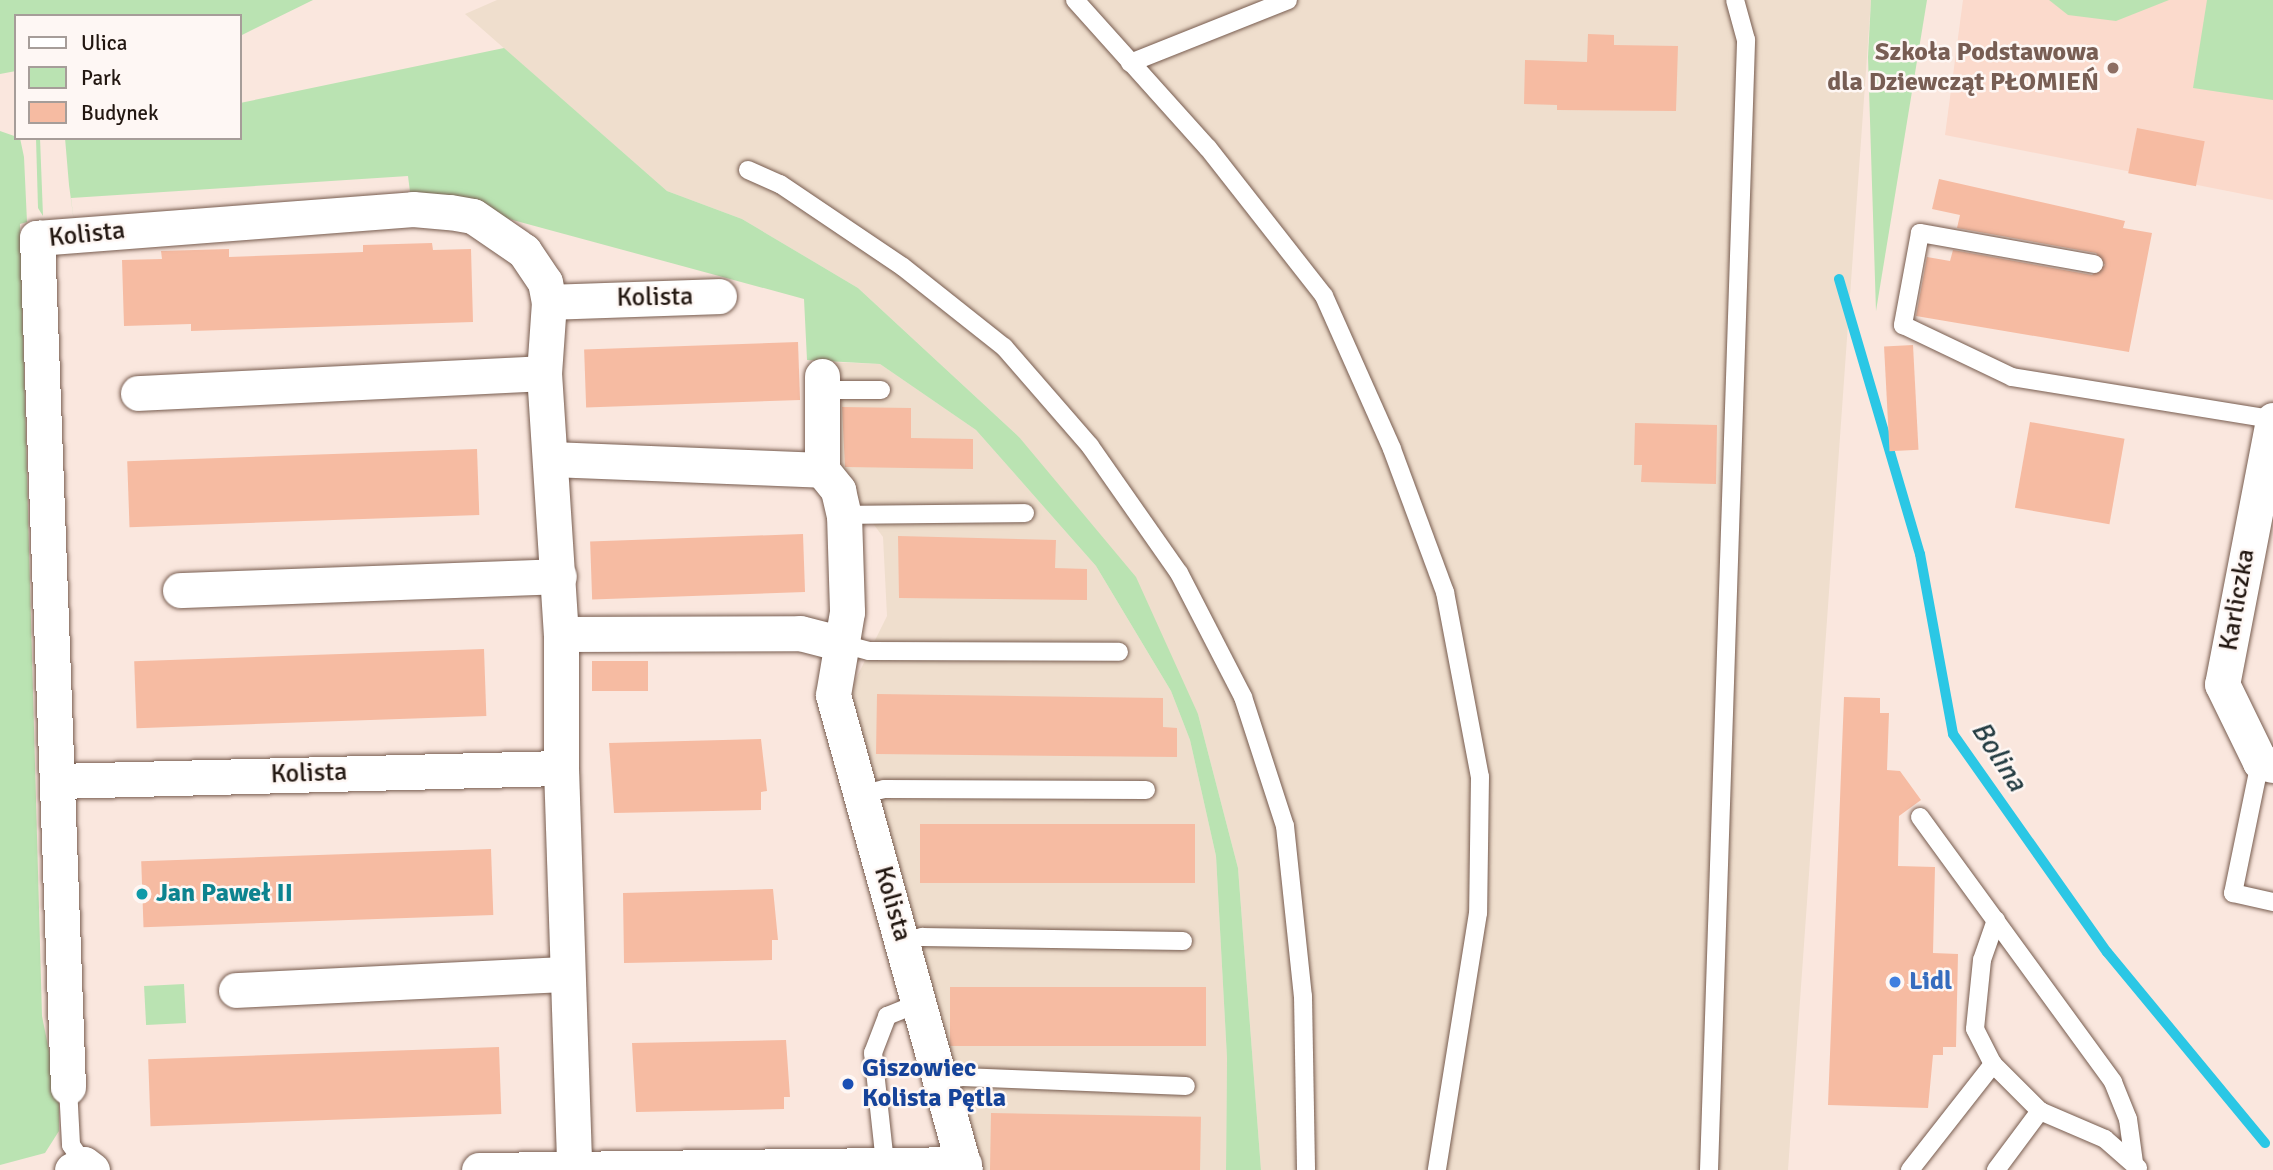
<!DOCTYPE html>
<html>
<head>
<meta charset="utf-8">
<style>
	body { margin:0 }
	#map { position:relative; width:2273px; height:1170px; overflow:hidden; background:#fae7de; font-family:Signika,sans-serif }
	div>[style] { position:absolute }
	.industrial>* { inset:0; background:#efdecd }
	.built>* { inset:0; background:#fbdacc }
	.green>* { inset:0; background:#bae3b2; transform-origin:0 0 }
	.stream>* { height:10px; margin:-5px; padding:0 5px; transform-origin:5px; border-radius:5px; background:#2bc7e5 }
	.building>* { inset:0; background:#f6bba2; transform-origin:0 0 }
	.roads { filter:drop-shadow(0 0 2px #775c4f) drop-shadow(0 0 2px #775c4f) }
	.service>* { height:18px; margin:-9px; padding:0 9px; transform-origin:9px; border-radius:9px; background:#fff }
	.minor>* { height:35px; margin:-17.5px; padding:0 17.5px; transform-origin:17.5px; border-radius:17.5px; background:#fff }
	.dots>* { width:19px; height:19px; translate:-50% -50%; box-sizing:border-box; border:4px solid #fef7f4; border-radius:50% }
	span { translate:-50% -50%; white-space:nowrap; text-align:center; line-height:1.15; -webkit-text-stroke:5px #fef7f4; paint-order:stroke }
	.education-label { font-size:26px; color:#785e54; font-weight:700 }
	.right { translate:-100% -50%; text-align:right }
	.street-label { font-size:26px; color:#221711 }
	.culture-label { font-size:26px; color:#0d838f; font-weight:700 }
	.left { translate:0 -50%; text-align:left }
	.shop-label { font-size:26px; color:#366cbe; font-weight:700 }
	.transit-label { font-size:26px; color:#164399; font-weight:700 }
	.water-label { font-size:28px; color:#253d43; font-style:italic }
	.legend { position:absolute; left:14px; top:14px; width:228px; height:126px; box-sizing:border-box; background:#fef7f4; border:2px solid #a69d99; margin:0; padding:9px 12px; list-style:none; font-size:21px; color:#221711 }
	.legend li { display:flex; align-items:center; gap:14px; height:35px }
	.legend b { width:35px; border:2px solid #a69d99 }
</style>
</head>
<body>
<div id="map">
	<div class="industrial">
		<i style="clip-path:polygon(497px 0,1871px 0,1788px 1170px,1261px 1170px,1238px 868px,1198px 714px,1019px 437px,858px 288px,742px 219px,667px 191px,465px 14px)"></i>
		<i style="clip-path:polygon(828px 362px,880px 364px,976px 430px,1096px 566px,1171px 691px,1190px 740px,1216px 856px,1227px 1058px,1226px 1170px,980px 1170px,846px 699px,887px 616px,883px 537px,832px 468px)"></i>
	</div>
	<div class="built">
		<i style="clip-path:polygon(1963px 0,2273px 0,2273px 200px,1945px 135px)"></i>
	</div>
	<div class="green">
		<i style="clip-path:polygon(0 0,313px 0,240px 36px,240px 16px,16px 16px,16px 71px,0 74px)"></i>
		<i style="clip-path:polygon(1871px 0,1927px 0,1876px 311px,1868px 57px)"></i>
		<i style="clip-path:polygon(2049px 0,2169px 0,2116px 21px,2068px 15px)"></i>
		<i style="clip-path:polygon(2207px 0,2273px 0,2273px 100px,2193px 88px)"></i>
		<i style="clip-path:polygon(504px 48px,667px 191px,742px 219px,858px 288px,1019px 437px,1136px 577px,1198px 714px,1238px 868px,1261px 1170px,1226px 1170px,1227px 1058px,1216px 856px,1190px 740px,1171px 691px,1096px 566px,976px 430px,880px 364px,807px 360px,804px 299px,472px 209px,411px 200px,408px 176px,71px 198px,74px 222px,69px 185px,65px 138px,240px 138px,240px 103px)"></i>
		<i style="clip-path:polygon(0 131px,20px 138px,24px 157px,27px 222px,20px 224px,42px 1016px,59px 1101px,59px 1131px,45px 1153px,0 1165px)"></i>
		<i style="clip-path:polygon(36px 138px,40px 138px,43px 216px,38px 208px)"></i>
		<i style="left:184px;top:984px;width:39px;height:40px;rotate:87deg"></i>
	</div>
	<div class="stream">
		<i style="left:1839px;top:279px;width:287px;rotate:73.6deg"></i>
		<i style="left:1920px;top:554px;width:183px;rotate:79.6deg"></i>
		<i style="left:1953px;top:734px;width:267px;rotate:54.8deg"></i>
		<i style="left:2107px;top:952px;width:248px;rotate:50.4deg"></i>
	</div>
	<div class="building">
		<i style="clip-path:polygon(1588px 34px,1614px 35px,1614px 45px,1678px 46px,1676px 111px,1557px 110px,1557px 105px,1524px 104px,1525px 60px,1587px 62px)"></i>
		<i style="left:2137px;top:128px;width:69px;height:46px;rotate:11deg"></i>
		<i style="clip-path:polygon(1939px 179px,2125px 221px,2123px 228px,2152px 233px,2129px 352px,1916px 316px,1927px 257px,1950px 261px,1953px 250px,2092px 275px,2105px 265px,2096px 253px,1957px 228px,1960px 215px,1932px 209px)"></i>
		<i style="clip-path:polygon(432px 243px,433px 250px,471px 249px,473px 322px,191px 331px,191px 324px,124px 326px,122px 260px,162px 259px,161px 251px,229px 249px,229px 257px,363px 252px,363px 245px)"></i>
		<i style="left:798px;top:342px;width:58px;height:214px;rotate:88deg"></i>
		<i style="left:1913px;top:345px;width:105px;height:29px;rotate:87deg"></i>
		<i style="clip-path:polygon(842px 407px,911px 408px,911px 438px,973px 439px,973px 469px,845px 467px)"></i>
		<i style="left:2030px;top:422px;width:96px;height:87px;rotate:10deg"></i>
		<i style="clip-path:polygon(1635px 423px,1717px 425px,1716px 484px,1641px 482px,1642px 465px,1634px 465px)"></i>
		<i style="left:477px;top:449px;width:66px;height:350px;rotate:88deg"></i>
		<i style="left:803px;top:534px;width:58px;height:213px;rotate:88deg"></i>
		<i style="clip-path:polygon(898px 536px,1056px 540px,1055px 568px,1087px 569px,1087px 600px,899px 598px)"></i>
		<i style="left:484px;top:649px;width:67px;height:350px;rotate:88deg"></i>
		<i style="left:648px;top:661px;width:30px;height:56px;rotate:90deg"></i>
		<i style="clip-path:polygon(877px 694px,1163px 698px,1163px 727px,1177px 728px,1177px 757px,876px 754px)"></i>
		<i style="clip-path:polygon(1844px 697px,1880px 698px,1880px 713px,1889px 713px,1887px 770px,1900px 771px,1921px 800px,1899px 816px,1898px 866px,1935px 867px,1933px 953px,1958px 954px,1956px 1047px,1943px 1047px,1943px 1055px,1933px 1055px,1928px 1108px,1828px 1105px)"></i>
		<i style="clip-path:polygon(761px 739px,767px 791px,761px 792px,761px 810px,614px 813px,609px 743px)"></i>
		<i style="left:920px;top:824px;width:275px;height:59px"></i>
		<i style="left:491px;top:849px;width:66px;height:350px;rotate:88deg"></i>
		<i style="clip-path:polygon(773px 889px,778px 940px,772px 940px,772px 960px,624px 963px,623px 893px)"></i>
		<i style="left:950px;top:987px;width:256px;height:59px"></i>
		<i style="clip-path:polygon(786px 1040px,790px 1097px,784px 1097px,784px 1109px,636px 1112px,632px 1043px)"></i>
		<i style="left:499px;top:1047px;width:67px;height:351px;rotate:88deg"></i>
		<i style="left:991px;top:1113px;width:210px;height:57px;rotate:1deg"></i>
	</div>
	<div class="roads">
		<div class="service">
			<i style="left:1075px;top:0;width:199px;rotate:48.1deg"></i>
			<i style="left:1208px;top:148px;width:188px;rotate:51.9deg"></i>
			<i style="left:1324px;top:296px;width:167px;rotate:66deg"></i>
			<i style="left:1392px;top:449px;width:153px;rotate:69.7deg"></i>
			<i style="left:1445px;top:592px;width:188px;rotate:79.3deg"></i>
			<i style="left:1480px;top:777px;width:136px;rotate:90.8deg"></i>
			<i style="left:1478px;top:913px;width:260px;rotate:99.1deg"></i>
			<i style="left:1130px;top:63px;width:170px;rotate:-21.7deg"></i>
			<i style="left:748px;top:170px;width:35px;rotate:24deg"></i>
			<i style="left:780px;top:184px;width:148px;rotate:34deg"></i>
			<i style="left:903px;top:267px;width:129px;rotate:38.4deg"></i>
			<i style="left:1004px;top:347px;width:131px;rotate:49deg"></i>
			<i style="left:1090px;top:446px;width:155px;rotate:55deg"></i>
			<i style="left:1179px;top:573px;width:140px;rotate:62.7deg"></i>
			<i style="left:1243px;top:697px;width:136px;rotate:72deg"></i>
			<i style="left:1285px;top:826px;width:171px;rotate:84deg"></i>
			<i style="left:1303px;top:996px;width:174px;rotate:89deg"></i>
			<i style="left:2094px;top:264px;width:177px;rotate:-169.9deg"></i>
			<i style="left:1920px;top:233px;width:94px;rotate:100.5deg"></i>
			<i style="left:1903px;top:325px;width:121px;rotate:25.5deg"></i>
			<i style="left:2012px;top:377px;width:262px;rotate:9.2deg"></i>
			<i style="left:823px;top:390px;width:58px"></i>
			<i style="left:844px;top:515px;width:181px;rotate:-0.6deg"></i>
			<i style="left:839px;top:643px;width:31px;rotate:15deg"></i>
			<i style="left:869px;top:651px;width:250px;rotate:0.2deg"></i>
			<i style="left:2260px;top:762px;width:134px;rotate:101.6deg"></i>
			<i style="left:2233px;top:893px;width:41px;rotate:12.7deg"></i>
			<i style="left:860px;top:795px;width:25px;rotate:-14deg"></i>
			<i style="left:884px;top:789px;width:262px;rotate:0.2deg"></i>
			<i style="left:1920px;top:817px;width:328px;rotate:53.9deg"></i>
			<i style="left:2113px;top:1082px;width:40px;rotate:68deg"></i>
			<i style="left:2128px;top:1119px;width:44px;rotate:82.2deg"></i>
			<i style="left:1996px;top:920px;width:42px;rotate:109.3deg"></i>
			<i style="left:1982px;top:960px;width:69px;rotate:95.8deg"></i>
			<i style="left:1975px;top:1029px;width:39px;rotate:63deg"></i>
			<i style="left:1993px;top:1064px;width:66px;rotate:45deg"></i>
			<i style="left:2040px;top:1111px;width:71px;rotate:23.3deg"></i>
			<i style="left:2105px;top:1139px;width:44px;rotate:41.3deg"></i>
			<i style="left:903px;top:942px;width:20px;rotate:-15deg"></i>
			<i style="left:922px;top:937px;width:261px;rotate:0.9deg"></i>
			<i style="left:944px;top:1080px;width:18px;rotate:-9deg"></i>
			<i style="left:962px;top:1077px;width:224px;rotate:2.3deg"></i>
			<i style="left:68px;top:1087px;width:58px;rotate:87deg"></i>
			<i style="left:71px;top:1145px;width:23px;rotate:56deg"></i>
			<i style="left:885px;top:1163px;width:111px;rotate:-96.2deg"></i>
			<i style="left:873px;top:1053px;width:40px;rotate:-69deg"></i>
			<i style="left:887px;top:1016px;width:35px;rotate:-22deg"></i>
			<i style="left:1709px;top:1170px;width:1131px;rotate:-88.12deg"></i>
			<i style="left:1746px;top:40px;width:41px;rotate:-105.4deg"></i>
			<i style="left:1910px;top:1170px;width:135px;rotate:-51.9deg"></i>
			<i style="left:1996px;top:1170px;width:74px;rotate:-53.3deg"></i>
		</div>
		<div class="minor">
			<i style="left:549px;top:302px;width:170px;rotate:-2deg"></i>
			<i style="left:822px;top:376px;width:94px;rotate:90deg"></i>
			<i style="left:138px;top:393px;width:406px;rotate:-2.8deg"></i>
			<i style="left:2273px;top:420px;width:269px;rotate:100.9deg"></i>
			<i style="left:2222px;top:684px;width:87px;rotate:64deg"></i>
			<i style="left:2260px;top:762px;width:13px;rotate:13deg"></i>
			<i style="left:551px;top:459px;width:271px;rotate:2.3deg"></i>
			<i style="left:822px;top:470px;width:26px;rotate:51deg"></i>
			<i style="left:838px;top:490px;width:26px;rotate:77deg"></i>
			<i style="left:844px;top:515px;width:97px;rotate:88.2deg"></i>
			<i style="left:847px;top:612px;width:84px;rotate:99.6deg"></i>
			<i style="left:833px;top:695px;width:493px;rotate:74.5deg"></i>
			<i style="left:180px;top:590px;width:379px;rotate:-2.1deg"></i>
			<i style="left:561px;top:634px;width:239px;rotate:-0.2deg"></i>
			<i style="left:800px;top:633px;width:40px;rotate:14.4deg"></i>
			<i style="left:57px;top:781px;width:504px;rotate:-1.48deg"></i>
			<i style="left:236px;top:990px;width:331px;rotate:-2.8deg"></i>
			<i style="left:68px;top:1087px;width:850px;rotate:-92.09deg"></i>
			<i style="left:37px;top:238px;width:377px;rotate:-4.4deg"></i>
			<i style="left:413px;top:209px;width:37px;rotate:5deg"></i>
			<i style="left:450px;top:212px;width:23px;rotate:10deg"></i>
			<i style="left:473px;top:216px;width:62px;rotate:34.5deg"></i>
			<i style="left:524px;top:251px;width:37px;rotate:56deg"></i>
			<i style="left:545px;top:282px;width:20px;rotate:79deg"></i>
			<i style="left:549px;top:302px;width:71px;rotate:94deg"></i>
			<i style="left:544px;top:373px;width:262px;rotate:86.3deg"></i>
			<i style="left:561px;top:634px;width:134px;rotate:90deg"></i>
			<i style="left:561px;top:768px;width:401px;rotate:88.1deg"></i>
			<i style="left:72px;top:1170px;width:13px;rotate:-27deg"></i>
			<i style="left:84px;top:1164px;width:10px;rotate:37deg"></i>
			<i style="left:479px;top:1170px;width:485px;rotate:-0.7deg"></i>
		</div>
	</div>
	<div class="dots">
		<i style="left:2113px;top:68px;background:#8d6e63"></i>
		<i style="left:142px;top:894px;background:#0f9aa8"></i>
		<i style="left:1895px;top:982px;background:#3f7fe0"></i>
		<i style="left:848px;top:1084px;background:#1a4fb4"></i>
	</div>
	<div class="education-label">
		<span class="right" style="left:2099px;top:68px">Szkoła Podstawowa<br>dla Dziewcząt PŁOMIEŃ</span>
	</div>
	<div class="street-label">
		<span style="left:87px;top:235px;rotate:-6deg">Kolista</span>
		<span style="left:655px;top:298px;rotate:-1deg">Kolista</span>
		<span style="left:2238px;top:600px;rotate:-80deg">Karliczka</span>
		<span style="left:309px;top:774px;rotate:-2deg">Kolista</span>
		<span style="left:892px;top:904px;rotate:74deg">Kolista</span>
	</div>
	<div class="culture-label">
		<span class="left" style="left:156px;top:894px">Jan Paweł II</span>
	</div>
	<div class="shop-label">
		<span class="left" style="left:1909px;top:982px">Lidl</span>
	</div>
	<div class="transit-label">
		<span class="left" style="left:862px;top:1084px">Giszowiec<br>Kolista Pętla</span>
	</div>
	<div class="water-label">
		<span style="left:1999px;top:756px;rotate:57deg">Bolina</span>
	</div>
	<ul class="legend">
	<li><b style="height:9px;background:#fff"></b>Ulica</li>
	<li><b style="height:19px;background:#bae3b2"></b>Park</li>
	<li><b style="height:19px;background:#f6bba2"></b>Budynek</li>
	</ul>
</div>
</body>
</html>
